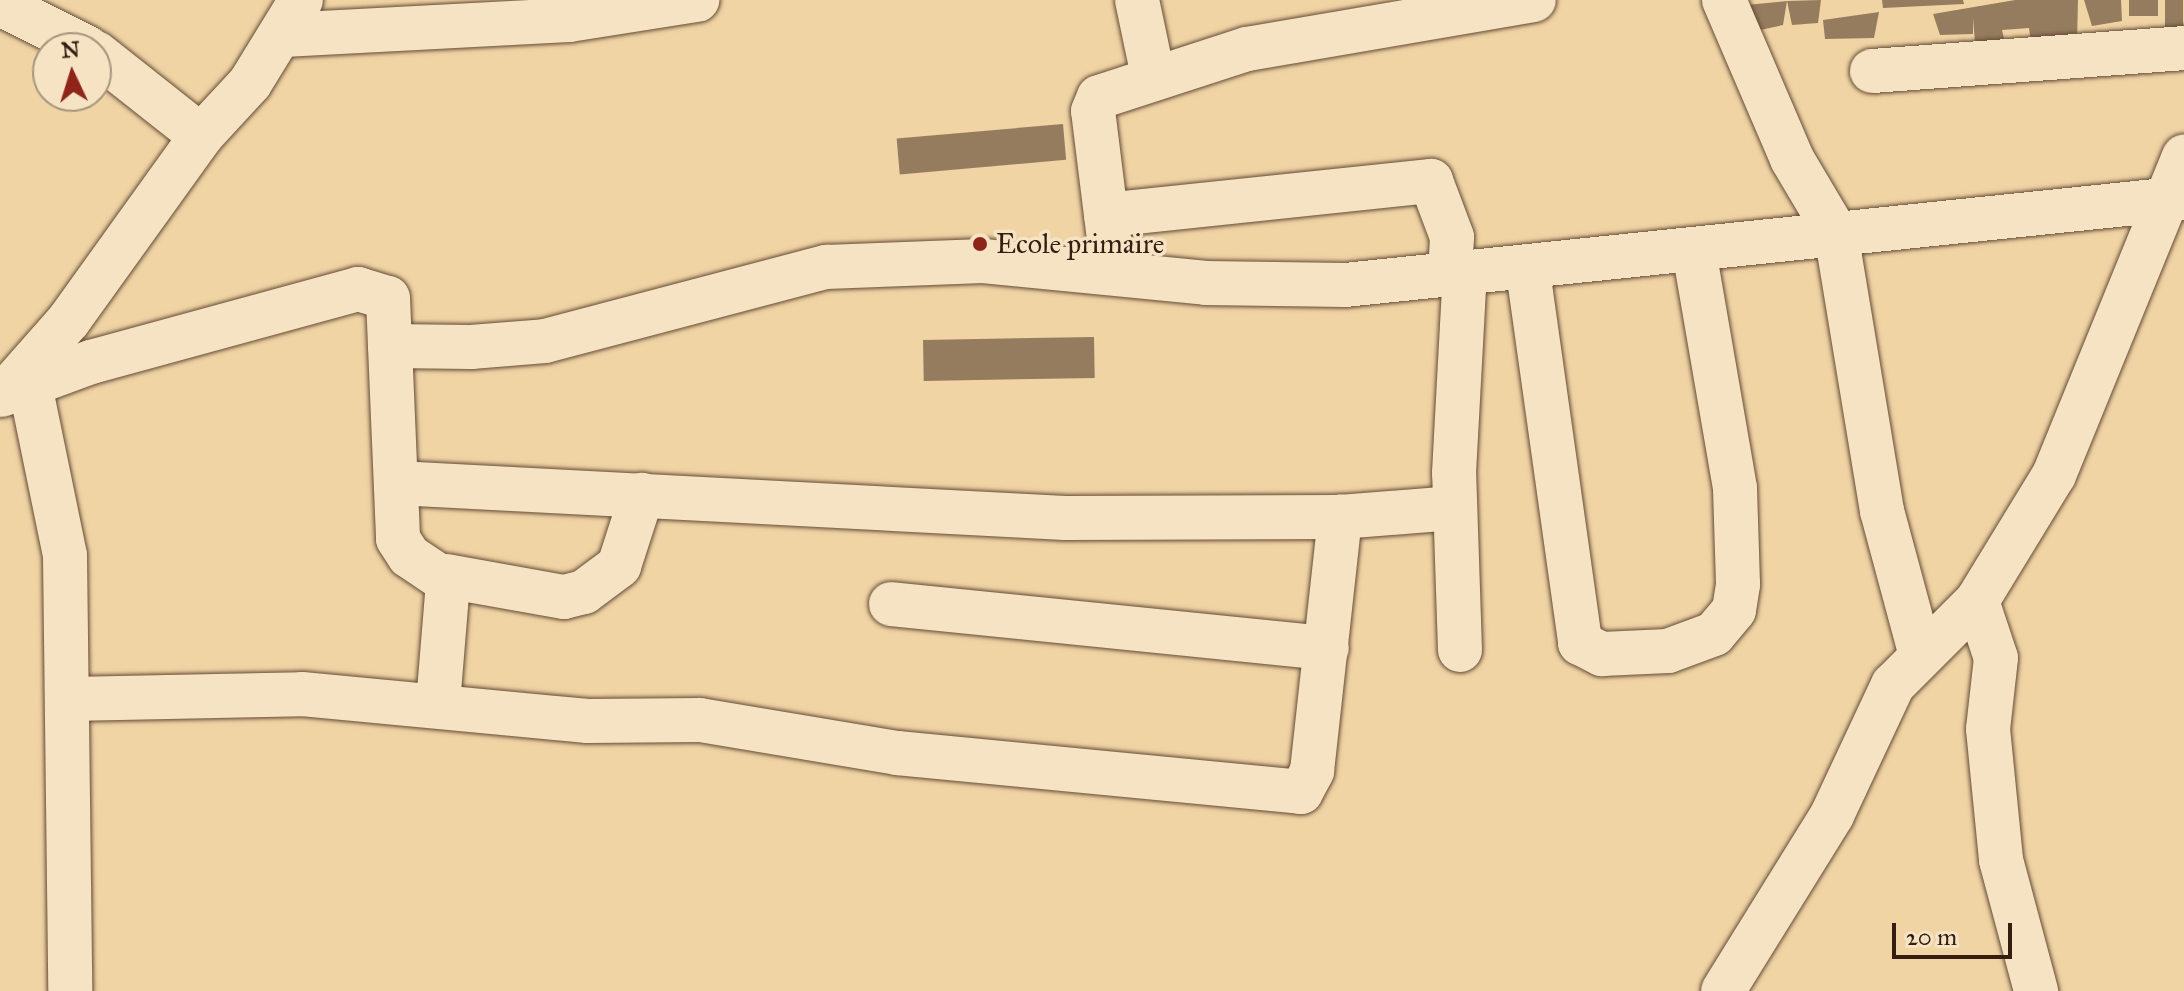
<!DOCTYPE html>
<html>
<head>
<meta charset="utf-8">
<style>
	body { margin:0 }
	#map { position:relative; width:2184px; height:991px; overflow:hidden; background:#f0d4a4; font-family:"IM FELL Great Primer",serif }
	div>[style] { position:absolute }
	.building>* { inset:0; background:#967c5e; transform-origin:0 0 }
	.roads { filter:drop-shadow(0 0 2px #644b36) drop-shadow(0 0 2px #644b36) }
	.minor>* { height:44px; margin:-22px; padding:0 22px; transform-origin:22px; border-radius:22px; background:#f5e3c4 }
	.dots>* { width:22px; height:22px; translate:-50% -50%; box-sizing:border-box; border:4px solid #f5e3c4; border-radius:50% }
	span { translate:-50% -50%; white-space:nowrap; text-align:center; line-height:1.15; -webkit-text-stroke:7px #f5e3c4; paint-order:stroke }
	.poi-label { font-size:28px; color:#351d12 }
	.left { translate:0 -50%; text-align:left }
	.north { position:absolute; left:32px; top:32px; width:80px; height:80px; box-sizing:border-box; background:#f5e3c4; border:2px solid #a8947d; border-radius:50%; rotate:356deg; font-size:22px; font-weight:700; line-height:32px; text-align:center; color:#351d12 }
	.north::after { content:''; display:block; margin:auto; width:28px; height:36px; background:#8f2418; clip-path:polygon(50% 0,100% 100%,50% 72%,0 100%) }
	.scale { position:absolute; left:1892px; top:923px; width:120px; height:36px; box-sizing:border-box; border:4px solid #351d12; border-top:0; padding-left:10px; font-size:24px; line-height:28px; white-space:nowrap; color:#351d12; -webkit-text-stroke:6px #f5e3c4; paint-order:stroke }
</style>
</head>
<body>
<div id="map">
	<div class="building">
		<i style="clip-path:polygon(1821px 0,1818px 23px,1792px 25px,1787px 1px,1783px 25px,1751px 32px,1746px 5px,1787px 1px)"></i>
		<i style="clip-path:polygon(1882px 0,1963px 0,1964px 4px,1883px 8px)"></i>
		<i style="clip-path:polygon(2015px 0,2078px 0,2077px 43px,2033px 57px,2029px 28px,2002px 30px,2007px 52px,1976px 55px,1973px 18px,1973px 34px,1940px 35px,1933px 14px)"></i>
		<i style="clip-path:polygon(2084px 0,2121px 0,2122px 21px,2092px 26px)"></i>
		<i style="left:2129px;top:0;width:29px;height:16px"></i>
		<i style="left:2165px;top:0;width:18px;height:38px"></i>
		<i style="clip-path:polygon(1879px 12px,1874px 38px,1825px 39px,1823px 20px)"></i>
		<i style="left:1063px;top:124px;width:36px;height:167px;rotate:85deg"></i>
		<i style="left:1094px;top:337px;width:41px;height:171px;rotate:89deg"></i>
	</div>
	<div class="roads">
		<div class="minor">
			<i style="left:1137px;top:0;width:78px;rotate:78.1deg"></i>
			<i style="left:1724px;top:0;width:173px;rotate:66.8deg"></i>
			<i style="left:1792px;top:159px;width:86px;rotate:59.3deg"></i>
			<i style="left:1836px;top:233px;width:282px;rotate:80.6deg"></i>
			<i style="left:1882px;top:511px;width:146px;rotate:74.9deg"></i>
			<i style="left:0;top:4px;width:98px;rotate:26.6deg"></i>
			<i style="left:283px;top:35px;width:286px;rotate:-3deg"></i>
			<i style="left:569px;top:20px;width:130px;rotate:-8.9deg"></i>
			<i style="left:96px;top:53px;width:134px;rotate:38.3deg"></i>
			<i style="left:1872px;top:71px;width:313px;rotate:-4.2deg"></i>
			<i style="left:1106px;top:215px;width:327px;rotate:-6deg"></i>
			<i style="left:1431px;top:181px;width:60px;rotate:69.4deg"></i>
			<i style="left:1452px;top:237px;width:38px;rotate:93deg"></i>
			<i style="left:1113px;top:271px;width:161px;rotate:-97.1deg"></i>
			<i style="left:1093px;top:111px;width:15px;rotate:-67deg"></i>
			<i style="left:1099px;top:97px;width:156px;rotate:-18deg"></i>
			<i style="left:1247px;top:49px;width:291px;rotate:-9.7deg"></i>
			<i style="left:1528px;top:271px;width:376px;rotate:82deg"></i>
			<i style="left:1580px;top:643px;width:25px;rotate:27deg"></i>
			<i style="left:1602px;top:654px;width:66px;rotate:-2.6deg"></i>
			<i style="left:1668px;top:651px;width:49px;rotate:-20.3deg"></i>
			<i style="left:1714px;top:634px;width:31px;rotate:-50deg"></i>
			<i style="left:1734px;top:610px;width:26px;rotate:-81deg"></i>
			<i style="left:1738px;top:584px;width:96px;rotate:-91.8deg"></i>
			<i style="left:1735px;top:488px;width:242px;rotate:-99.8deg"></i>
			<i style="left:390px;top:346px;width:193px;rotate:87.6deg"></i>
			<i style="left:398px;top:539px;width:20px;rotate:57deg"></i>
			<i style="left:409px;top:556px;width:47px;rotate:33.7deg"></i>
			<i style="left:448px;top:582px;width:122px;rotate:94.7deg"></i>
			<i style="left:30px;top:385px;width:174px;rotate:78.4deg"></i>
			<i style="left:65px;top:555px;width:436px;rotate:89.3deg"></i>
			<i style="left:10px;top:387px;width:89px;rotate:-48.6deg"></i>
			<i style="left:69px;top:320px;width:226px;rotate:-54.3deg"></i>
			<i style="left:201px;top:136px;width:72px;rotate:-47.2deg"></i>
			<i style="left:250px;top:83px;width:97px;rotate:-58.4deg"></i>
			<i style="left:1px;top:395px;width:96px;rotate:-20.1deg"></i>
			<i style="left:91px;top:362px;width:277px;rotate:-15.3deg"></i>
			<i style="left:358px;top:289px;width:31px;rotate:17deg"></i>
			<i style="left:388px;top:298px;width:48px;rotate:87.6deg"></i>
			<i style="left:390px;top:346px;width:81px;rotate:0.7deg"></i>
			<i style="left:471px;top:347px;width:74px;rotate:-4.6deg"></i>
			<i style="left:545px;top:341px;width:291px;rotate:-14.8deg"></i>
			<i style="left:826px;top:267px;width:157px;rotate:-2.2deg"></i>
			<i style="left:983px;top:261px;width:224px;rotate:5.6deg"></i>
			<i style="left:1206px;top:283px;width:139px;rotate:0.8deg"></i>
			<i style="left:1345px;top:285px;width:843px;rotate:-5.92deg"></i>
			<i style="left:397px;top:483px;width:669px;rotate:3deg"></i>
			<i style="left:1065px;top:518px;width:275px;rotate:-0.2deg"></i>
			<i style="left:1340px;top:517px;width:114px;rotate:-4.5deg"></i>
			<i style="left:446px;top:576px;width:120px;rotate:10.1deg"></i>
			<i style="left:564px;top:597px;width:21px;rotate:-14deg"></i>
			<i style="left:584px;top:592px;width:44px;rotate:-36.6deg"></i>
			<i style="left:619px;top:566px;width:75px;rotate:-72.1deg"></i>
			<i style="left:1977px;top:601px;width:60px;rotate:71.6deg"></i>
			<i style="left:1996px;top:658px;width:71px;rotate:96.4deg"></i>
			<i style="left:1988px;top:729px;width:132px;rotate:84.3deg"></i>
			<i style="left:2001px;top:860px;width:136px;rotate:75deg"></i>
			<i style="left:891px;top:604px;width:438px;rotate:5.8deg"></i>
			<i style="left:1460px;top:650px;width:177px;rotate:-91.9deg"></i>
			<i style="left:1454px;top:473px;width:200px;rotate:-86.9deg"></i>
			<i style="left:70px;top:699px;width:232px;rotate:-1.2deg"></i>
			<i style="left:302px;top:694px;width:287px;rotate:5.4deg"></i>
			<i style="left:588px;top:721px;width:112px;rotate:-0.5deg"></i>
			<i style="left:700px;top:720px;width:200px;rotate:9.5deg"></i>
			<i style="left:897px;top:753px;width:406px;rotate:5.5deg"></i>
			<i style="left:1301px;top:792px;width:24px;rotate:-62deg"></i>
			<i style="left:1312px;top:771px;width:256px;rotate:-83.7deg"></i>
			<i style="left:1723px;top:991px;width:207px;rotate:-58.2deg"></i>
			<i style="left:1832px;top:815px;width:144px;rotate:-64.9deg"></i>
			<i style="left:1893px;top:685px;width:119px;rotate:-45deg"></i>
			<i style="left:1977px;top:601px;width:148px;rotate:-58.6deg"></i>
			<i style="left:2054px;top:475px;width:344px;rotate:-67.8deg"></i>
		</div>
	</div>
	<div class="dots">
		<i style="left:980px;top:244px;background:#8f2418"></i>
	</div>
	<div class="poi-label">
		<span class="left" style="left:996px;top:244px">Ecole primaire</span>
	</div>
	<div class="north">N</div>
	<div class="scale">20 m</div>
</div>
</body>
</html>
